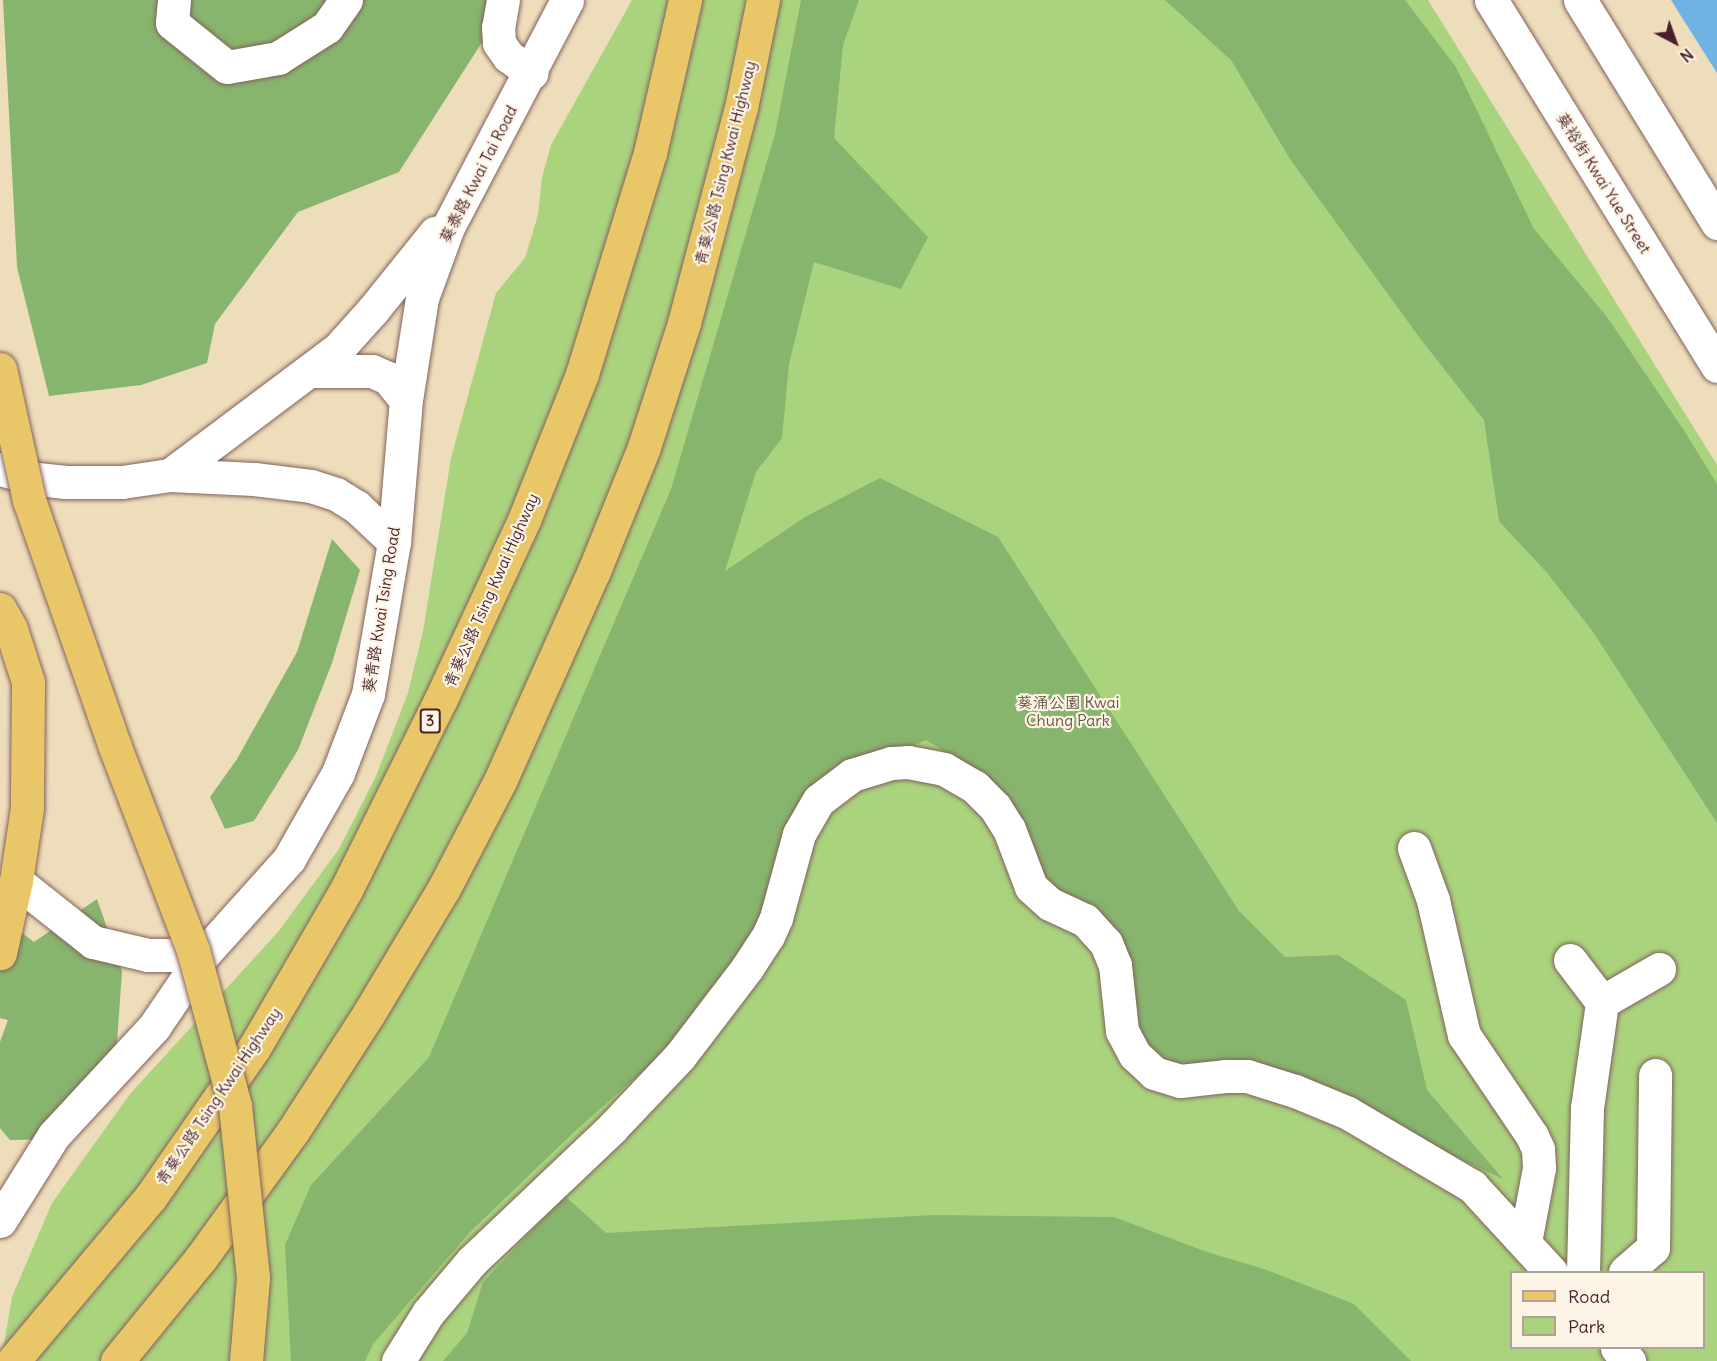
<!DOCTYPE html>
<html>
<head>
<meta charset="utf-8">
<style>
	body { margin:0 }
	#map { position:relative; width:1717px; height:1361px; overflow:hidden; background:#edb; font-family:Delius,"LXGW WenKai TC",sans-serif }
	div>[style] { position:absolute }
	.green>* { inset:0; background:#aad37e }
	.forest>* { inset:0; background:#87b56d }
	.water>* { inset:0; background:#6eb3e4 }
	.roads { filter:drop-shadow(0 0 2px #83625d) drop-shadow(0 0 2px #83625d) }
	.minor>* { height:33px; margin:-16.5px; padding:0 16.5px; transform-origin:16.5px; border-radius:16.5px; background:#fff }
	.major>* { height:33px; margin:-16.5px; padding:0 16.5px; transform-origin:16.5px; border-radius:16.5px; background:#e9c769 }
	.highway>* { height:33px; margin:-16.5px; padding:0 16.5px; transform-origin:16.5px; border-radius:16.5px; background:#e9c769 }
	.bridges { filter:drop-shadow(0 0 2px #83625d) drop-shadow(0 0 2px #83625d) }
	.highway-bridge>* { height:33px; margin:-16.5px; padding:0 16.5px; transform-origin:16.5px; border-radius:16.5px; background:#e9c769 }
	span { translate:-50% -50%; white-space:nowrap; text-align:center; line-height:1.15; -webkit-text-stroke:4.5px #fcf5e5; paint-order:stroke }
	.shield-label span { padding:2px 4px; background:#fcf5e5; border:2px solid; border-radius:4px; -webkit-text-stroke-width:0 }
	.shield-label { font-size:15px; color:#4a1f2b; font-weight:700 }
	.street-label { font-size:16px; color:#4a1f2b }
	.park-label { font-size:16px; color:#675544 }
	.legend { position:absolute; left:1510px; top:1271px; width:195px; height:78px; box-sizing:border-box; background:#fcf5e5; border:2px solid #b59f9b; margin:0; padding:8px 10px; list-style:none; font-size:18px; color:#4a1f2b }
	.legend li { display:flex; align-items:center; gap:12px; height:30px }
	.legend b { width:30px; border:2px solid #b59f9b }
	.north { position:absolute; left:1645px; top:12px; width:60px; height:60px; -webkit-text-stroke:4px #fcf5e5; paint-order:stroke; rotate:139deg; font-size:16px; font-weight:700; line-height:24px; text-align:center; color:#4a1f2b }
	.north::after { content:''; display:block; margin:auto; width:21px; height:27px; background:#4a1f2b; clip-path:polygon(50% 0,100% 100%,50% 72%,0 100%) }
</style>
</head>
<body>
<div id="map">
	<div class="green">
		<i style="clip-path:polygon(evenodd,632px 0,1428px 0,1717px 465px,1717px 1361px,1px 1361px,12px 1297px,52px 1203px,130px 1094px,278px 932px,339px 849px,376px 776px,408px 693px,423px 631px,451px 458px,496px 293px,525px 258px,538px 215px,542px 177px,551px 145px,632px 0,1512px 1272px,1704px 1272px,1704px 1348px,1512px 1348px,1512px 1272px)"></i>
	</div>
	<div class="forest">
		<i style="clip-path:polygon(3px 0,509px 0,399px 172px,298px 212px,215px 324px,207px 363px,141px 385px,49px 396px,17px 267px)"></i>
		<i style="clip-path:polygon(801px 0,859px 0,843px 45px,834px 138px,928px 237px,901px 289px,814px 262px,789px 364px,782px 438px,756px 472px,725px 571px,805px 517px,880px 478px,998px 537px,1239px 911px,1285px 957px,1338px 955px,1406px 1000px,1427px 1090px,1503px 1179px,1313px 1090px,1172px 1075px,1134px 1039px,1129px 967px,1048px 895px,968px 766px,926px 740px,809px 794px,786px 861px,721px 1002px,574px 1132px,471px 1231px,373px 1344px,365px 1361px,291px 1361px,285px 1245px,311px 1185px,429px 1057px,671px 489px,775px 134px)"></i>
		<i style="clip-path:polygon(1165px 0,1405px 0,1456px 67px,1534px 229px,1607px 317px,1685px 432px,1717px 484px,1717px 823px,1593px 632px,1548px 574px,1499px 521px,1484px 420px,1419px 337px,1290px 159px,1231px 60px)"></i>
		<i style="clip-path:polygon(332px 539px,360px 570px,332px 663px,298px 750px,254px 821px,225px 829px,210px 797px,237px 759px,297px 652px)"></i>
		<i style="clip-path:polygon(97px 899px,122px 971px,115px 1072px,69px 1139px,10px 1140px,0 1128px,0 1042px,8px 1020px,0 1018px,0 916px,34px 942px)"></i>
		<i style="clip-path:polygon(565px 1196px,606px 1233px,932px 1215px,1114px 1217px,1207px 1252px,1264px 1269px,1354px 1304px,1411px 1361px,443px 1361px,467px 1333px,483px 1282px)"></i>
	</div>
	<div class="water">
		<i style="clip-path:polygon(1671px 0,1717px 0,1717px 73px,1681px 16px)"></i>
	</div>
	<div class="roads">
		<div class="minor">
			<i style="left:174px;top:0;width:23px;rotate:95deg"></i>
			<i style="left:172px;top:23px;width:70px;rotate:38.7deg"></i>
			<i style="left:227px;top:67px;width:52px;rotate:-10deg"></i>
			<i style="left:278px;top:58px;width:58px;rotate:-32.3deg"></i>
			<i style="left:327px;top:27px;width:33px;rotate:-55deg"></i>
			<i style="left:503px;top:0;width:27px;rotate:100deg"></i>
			<i style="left:498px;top:27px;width:16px;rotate:86deg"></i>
			<i style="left:499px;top:43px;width:16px;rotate:55deg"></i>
			<i style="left:508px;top:56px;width:29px;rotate:36deg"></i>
			<i style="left:1491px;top:0;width:430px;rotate:58.3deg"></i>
			<i style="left:1580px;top:0;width:262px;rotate:58.4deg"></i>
			<i style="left:311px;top:371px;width:61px"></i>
			<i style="left:372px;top:371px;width:17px;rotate:24deg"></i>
			<i style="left:388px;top:378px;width:28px;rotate:51deg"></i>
			<i style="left:0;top:469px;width:38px;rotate:15deg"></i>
			<i style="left:37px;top:479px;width:29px;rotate:6deg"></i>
			<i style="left:66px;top:482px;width:56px"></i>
			<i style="left:122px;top:482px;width:49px;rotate:-8.3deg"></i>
			<i style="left:170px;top:475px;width:84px;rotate:2.7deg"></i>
			<i style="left:254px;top:479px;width:57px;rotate:7deg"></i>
			<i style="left:311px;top:486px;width:26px;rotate:18deg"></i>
			<i style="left:336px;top:494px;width:25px;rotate:32deg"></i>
			<i style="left:357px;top:507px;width:51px;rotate:43.4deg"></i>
			<i style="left:170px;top:475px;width:210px;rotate:-36.9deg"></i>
			<i style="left:338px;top:349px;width:52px;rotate:-48.1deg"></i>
			<i style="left:373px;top:310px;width:99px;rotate:-51.2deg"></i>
			<i style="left:1414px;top:848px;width:55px;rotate:69.9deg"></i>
			<i style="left:1433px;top:900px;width:139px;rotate:77.1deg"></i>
			<i style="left:1464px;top:1035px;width:122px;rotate:56deg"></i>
			<i style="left:1532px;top:1136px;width:14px;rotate:65deg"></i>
			<i style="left:1538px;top:1149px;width:19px;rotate:87deg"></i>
			<i style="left:1539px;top:1168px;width:75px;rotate:100.7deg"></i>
			<i style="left:16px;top:881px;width:98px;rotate:38.4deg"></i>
			<i style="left:93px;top:942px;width:57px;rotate:13.3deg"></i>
			<i style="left:148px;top:955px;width:55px"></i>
			<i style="left:1570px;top:960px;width:53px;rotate:52.7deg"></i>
			<i style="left:1602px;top:1002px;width:66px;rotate:-30.1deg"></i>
			<i style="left:0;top:1221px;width:102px;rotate:-57.9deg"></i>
			<i style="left:54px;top:1135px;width:147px;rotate:-47.2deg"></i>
			<i style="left:154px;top:1027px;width:87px;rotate:-55.8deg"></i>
			<i style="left:203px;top:955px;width:129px;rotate:-48.1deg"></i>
			<i style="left:289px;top:859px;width:99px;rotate:-60.3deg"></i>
			<i style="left:338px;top:773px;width:85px;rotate:-69.2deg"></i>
			<i style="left:368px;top:694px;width:154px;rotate:-80.3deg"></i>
			<i style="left:394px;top:542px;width:143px;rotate:-85.2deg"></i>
			<i style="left:406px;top:400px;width:103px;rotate:-81.1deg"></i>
			<i style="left:422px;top:298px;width:76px;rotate:-69.9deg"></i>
			<i style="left:448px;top:227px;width:256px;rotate:-62.3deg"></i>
			<i style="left:1583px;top:1272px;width:164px;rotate:-88.6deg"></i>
			<i style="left:1587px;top:1108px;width:107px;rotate:-81.9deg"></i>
			<i style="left:1625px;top:1272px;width:37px;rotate:-41deg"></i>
			<i style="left:1653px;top:1248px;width:173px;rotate:-89.3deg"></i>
			<i style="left:1617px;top:1348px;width:18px;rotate:47deg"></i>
			<i style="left:398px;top:1361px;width:57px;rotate:-58deg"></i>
			<i style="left:428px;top:1313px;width:68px;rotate:-49.8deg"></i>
			<i style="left:472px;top:1261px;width:192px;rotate:-43.5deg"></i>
			<i style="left:611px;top:1129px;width:100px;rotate:-46.6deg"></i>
			<i style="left:680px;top:1056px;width:111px;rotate:-52.7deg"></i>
			<i style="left:747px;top:968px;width:38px;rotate:-57deg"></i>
			<i style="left:768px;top:936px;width:20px;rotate:-66deg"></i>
			<i style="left:776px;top:918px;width:87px;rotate:-74.7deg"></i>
			<i style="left:799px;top:834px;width:39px;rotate:-60deg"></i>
			<i style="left:819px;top:800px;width:41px;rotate:-37.1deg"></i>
			<i style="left:852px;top:775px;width:41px;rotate:-17.1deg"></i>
			<i style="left:891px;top:763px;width:17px;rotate:-3deg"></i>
			<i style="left:908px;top:762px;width:37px;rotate:11deg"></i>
			<i style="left:944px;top:769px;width:36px;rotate:30deg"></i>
			<i style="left:975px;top:787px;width:28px;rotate:45deg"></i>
			<i style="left:995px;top:807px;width:26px;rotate:58deg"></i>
			<i style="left:1009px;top:829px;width:62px;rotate:69.2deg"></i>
			<i style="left:1031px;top:887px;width:25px;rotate:42deg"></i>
			<i style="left:1050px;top:904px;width:38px;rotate:25deg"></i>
			<i style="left:1085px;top:920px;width:31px;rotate:48deg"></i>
			<i style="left:1106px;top:943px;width:24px;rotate:68deg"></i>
			<i style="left:1115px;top:965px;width:66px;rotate:83.9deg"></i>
			<i style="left:1122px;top:1031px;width:27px;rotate:62deg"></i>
			<i style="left:1135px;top:1055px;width:26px;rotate:43deg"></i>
			<i style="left:1154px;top:1073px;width:27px;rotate:17deg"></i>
			<i style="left:1180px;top:1081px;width:45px;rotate:-6.3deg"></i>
			<i style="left:1225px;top:1076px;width:22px"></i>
			<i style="left:1247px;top:1076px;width:50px;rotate:17.4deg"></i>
			<i style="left:1295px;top:1091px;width:57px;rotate:22.5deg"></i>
			<i style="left:1348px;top:1113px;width:144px;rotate:30.5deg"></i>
			<i style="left:1472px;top:1186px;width:117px;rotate:47.4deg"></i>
		</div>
		<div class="major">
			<i style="left:0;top:609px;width:23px;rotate:61deg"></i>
			<i style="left:11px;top:629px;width:56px;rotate:72.2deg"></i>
			<i style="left:28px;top:682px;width:126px;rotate:90.5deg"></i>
			<i style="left:27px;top:808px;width:74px;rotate:98.6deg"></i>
			<i style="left:16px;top:881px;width:74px;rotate:102.5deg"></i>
		</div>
		<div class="highway">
			<i style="left:13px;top:1361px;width:213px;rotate:-50deg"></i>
			<i style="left:150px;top:1198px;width:183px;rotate:-55.3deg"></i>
			<i style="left:254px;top:1048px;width:183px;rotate:-59.8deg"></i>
			<i style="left:346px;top:890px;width:211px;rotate:-63.6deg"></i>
			<i style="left:440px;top:701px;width:200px;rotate:-65.1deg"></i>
			<i style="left:524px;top:520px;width:157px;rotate:-68.3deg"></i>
			<i style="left:582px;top:374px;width:231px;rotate:-72.9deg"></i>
			<i style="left:650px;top:153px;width:157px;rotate:-77.1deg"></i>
			<i style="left:117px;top:1361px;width:133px;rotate:-50.8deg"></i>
			<i style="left:201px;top:1258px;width:157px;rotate:-54.1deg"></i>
			<i style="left:293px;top:1131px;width:140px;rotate:-57.2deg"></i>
			<i style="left:369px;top:1013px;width:144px;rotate:-59deg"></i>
			<i style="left:443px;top:890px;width:123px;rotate:-62.4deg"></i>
			<i style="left:500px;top:781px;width:230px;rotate:-65.9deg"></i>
			<i style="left:594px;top:571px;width:134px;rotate:-68deg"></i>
			<i style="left:644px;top:447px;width:130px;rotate:-72.1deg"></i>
			<i style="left:684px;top:323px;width:222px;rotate:-75.2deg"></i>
			<i style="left:741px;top:108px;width:110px;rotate:-78.5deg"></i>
		</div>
	</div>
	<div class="bridges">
		<div class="highway-bridge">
			<i style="left:0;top:369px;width:134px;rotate:77.5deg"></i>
			<i style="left:29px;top:500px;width:262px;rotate:70.8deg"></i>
			<i style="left:115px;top:747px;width:217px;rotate:69deg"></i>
			<i style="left:193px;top:950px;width:162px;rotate:74.9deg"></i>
			<i style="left:235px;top:1106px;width:173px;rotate:84deg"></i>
			<i style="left:253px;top:1278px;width:83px;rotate:94.8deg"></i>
		</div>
	</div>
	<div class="shield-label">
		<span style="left:430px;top:721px">3</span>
	</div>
	<div class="street-label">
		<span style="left:725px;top:163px;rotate:-76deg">青葵公路 Tsing Kwai Highway</span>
		<span style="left:478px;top:174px;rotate:-63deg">葵泰路 Kwai Tai Road</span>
		<span style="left:1604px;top:183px;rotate:58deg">葵裕街 Kwai Yue Street</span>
		<span style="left:491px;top:590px;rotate:-66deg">青葵公路 Tsing Kwai Highway</span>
		<span style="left:381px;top:610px;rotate:-81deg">葵青路 Kwai Tsing Road</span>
		<span style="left:218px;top:1096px;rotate:-56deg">青葵公路 Tsing Kwai Highway</span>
	</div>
	<div class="park-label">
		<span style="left:1068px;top:711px">葵涌公園 Kwai<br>Chung Park</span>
	</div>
	<ul class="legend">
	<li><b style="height:8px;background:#e9c769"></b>Road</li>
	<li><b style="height:16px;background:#aad37e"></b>Park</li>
	</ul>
	<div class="north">N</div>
</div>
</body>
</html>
